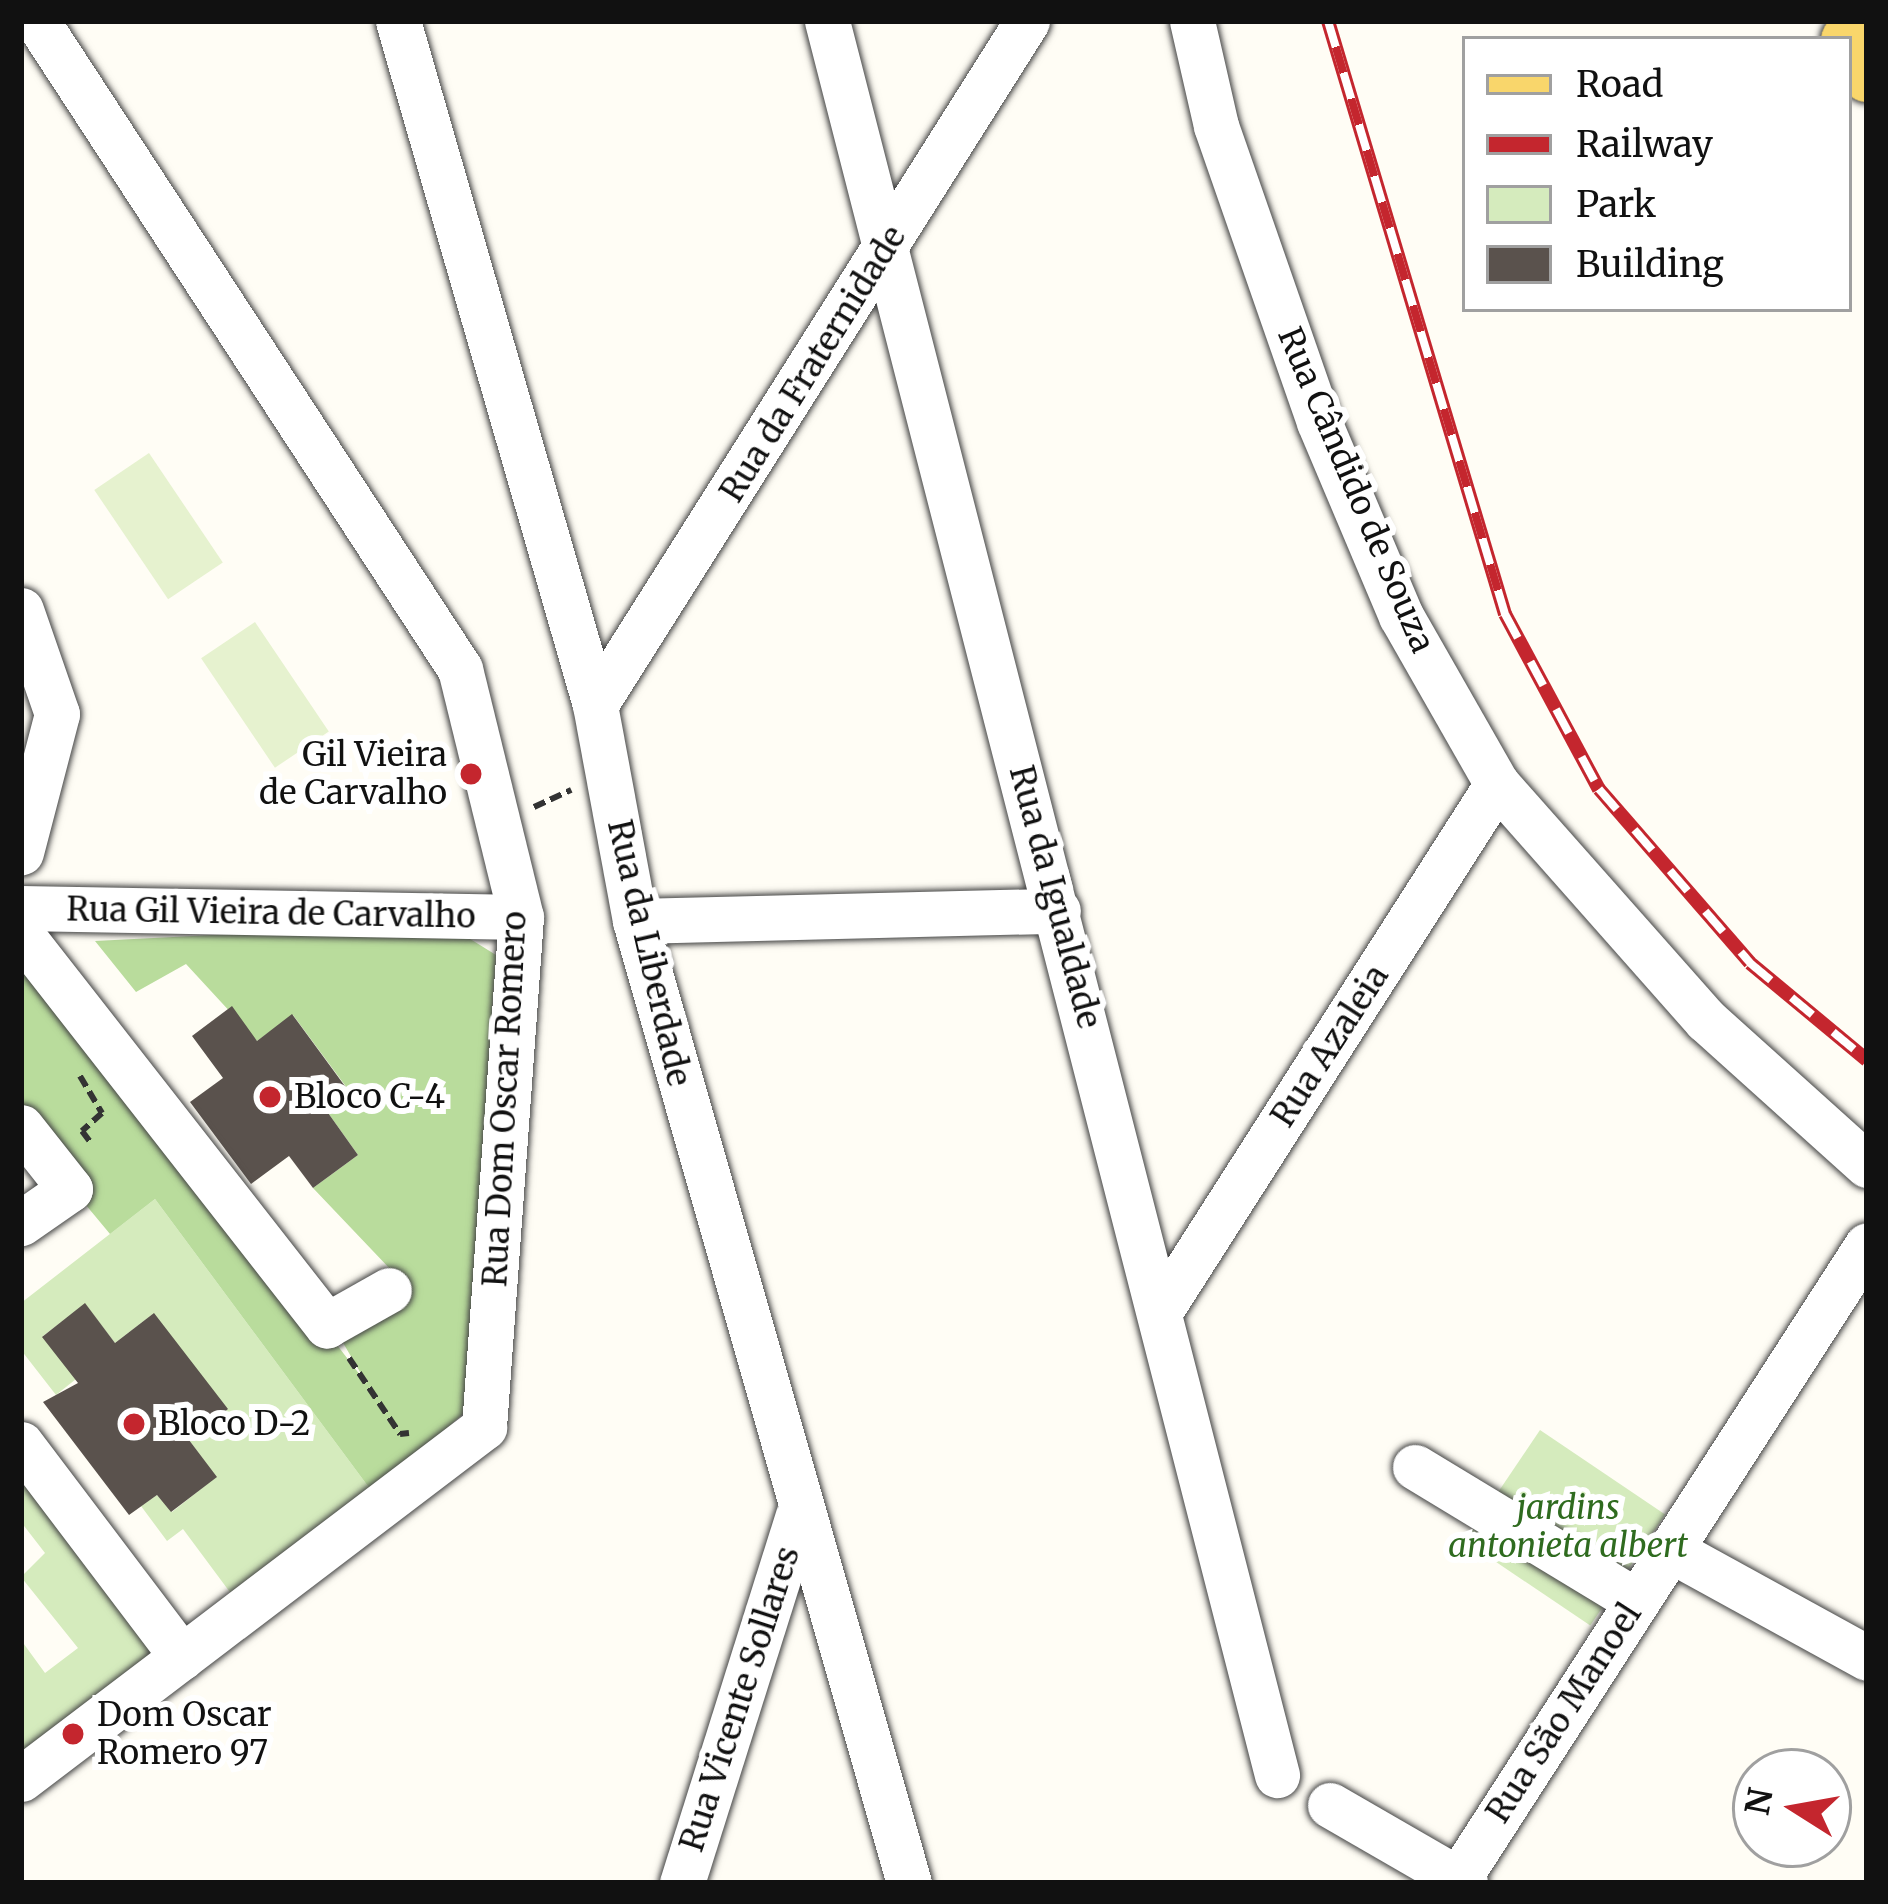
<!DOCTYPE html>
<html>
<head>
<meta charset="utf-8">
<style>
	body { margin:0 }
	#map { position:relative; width:1888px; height:1904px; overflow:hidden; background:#fffdf5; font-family:Merriweather,serif }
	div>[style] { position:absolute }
	.green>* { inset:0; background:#d5ebbd; transform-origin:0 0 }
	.forest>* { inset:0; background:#b9dc9c }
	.pitch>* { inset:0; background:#e6f2cf; transform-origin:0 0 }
	.building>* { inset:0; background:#5a524d }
	.path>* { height:6px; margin-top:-3px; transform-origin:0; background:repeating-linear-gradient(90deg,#333 0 12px,transparent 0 18px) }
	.roads { filter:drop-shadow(0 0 3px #444) drop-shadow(0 0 3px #444) }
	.minor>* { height:45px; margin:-22.5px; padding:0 22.5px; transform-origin:22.5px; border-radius:22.5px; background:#fff }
	.major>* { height:57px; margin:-28.5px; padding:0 28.5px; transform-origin:28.5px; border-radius:28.5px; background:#f9d66b }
	.rail>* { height:14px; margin-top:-7px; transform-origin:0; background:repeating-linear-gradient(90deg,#fff 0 27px,#c4262e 0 54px); box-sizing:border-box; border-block:3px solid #c4262e }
	.dots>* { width:33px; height:33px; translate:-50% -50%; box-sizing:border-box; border:6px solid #fff; border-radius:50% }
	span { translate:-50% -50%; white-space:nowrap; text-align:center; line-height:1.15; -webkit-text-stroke:12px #fff; paint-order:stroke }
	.street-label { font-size:33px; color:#111 }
	.poi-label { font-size:33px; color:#111 }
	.right { translate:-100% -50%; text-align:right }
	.left { translate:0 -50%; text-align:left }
	.park-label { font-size:33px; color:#2f6b1f; font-style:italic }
	.frame { position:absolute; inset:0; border:24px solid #111; pointer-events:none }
	.legend { position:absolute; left:1462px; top:36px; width:390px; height:276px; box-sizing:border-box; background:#fff; border:3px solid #a0a0a0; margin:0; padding:15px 21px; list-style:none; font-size:36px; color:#111 }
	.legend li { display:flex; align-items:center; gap:24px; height:60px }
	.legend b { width:60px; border:3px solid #a0a0a0 }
	.north { position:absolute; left:1732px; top:1748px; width:120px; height:120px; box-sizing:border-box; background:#fff; border:3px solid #a0a0a0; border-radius:50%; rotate:281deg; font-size:33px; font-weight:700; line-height:48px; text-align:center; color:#111 }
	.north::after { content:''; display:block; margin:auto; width:42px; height:54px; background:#c4262e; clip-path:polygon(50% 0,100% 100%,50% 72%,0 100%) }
</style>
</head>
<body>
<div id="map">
	<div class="green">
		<i style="clip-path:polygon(155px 1199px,373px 1493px,235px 1599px,183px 1529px,167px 1541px,141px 1506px,157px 1495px,172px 1512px,216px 1477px,189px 1440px,153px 1314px,115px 1343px,85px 1304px,43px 1336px,76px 1379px,56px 1395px,21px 1350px,21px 1303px)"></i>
		<i style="left:1540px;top:1430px;width:151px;height:134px;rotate:34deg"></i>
		<i style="clip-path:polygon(21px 1444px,159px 1657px,21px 1761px,21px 1640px,45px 1673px,78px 1648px,21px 1577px,45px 1553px,21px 1522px)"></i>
	</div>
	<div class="forest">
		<i style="clip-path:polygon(332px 929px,459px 932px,496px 955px,464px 1413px,373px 1493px,155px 1199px,110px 1234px,21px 1127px,21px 934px,367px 1384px,342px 1341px,411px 1291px,313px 1188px,358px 1155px,326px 1110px,350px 1092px,293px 1015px,257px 1041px,186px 964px,136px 992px,95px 941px)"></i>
	</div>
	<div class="pitch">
		<i style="left:149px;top:453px;width:132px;height:66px;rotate:56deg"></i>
		<i style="left:255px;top:622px;width:132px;height:65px;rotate:56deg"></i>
	</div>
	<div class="building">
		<i style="clip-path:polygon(232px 1006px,257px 1041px,292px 1014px,350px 1093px,326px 1110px,358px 1155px,313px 1188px,289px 1156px,251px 1184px,190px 1102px,223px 1078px,192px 1036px)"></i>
		<i style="clip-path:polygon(85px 1303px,115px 1343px,154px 1313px,228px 1409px,189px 1440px,217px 1477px,171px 1512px,157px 1495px,129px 1515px,43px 1402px,78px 1383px,42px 1337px)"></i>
	</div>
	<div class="path">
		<i style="left:534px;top:807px;width:41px;rotate:-24.7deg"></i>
		<i style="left:80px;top:1076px;width:43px;rotate:59.3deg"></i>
		<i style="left:102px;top:1113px;width:27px;rotate:138deg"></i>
		<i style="left:82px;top:1131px;width:15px;rotate:53deg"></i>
		<i style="left:349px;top:1358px;width:92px;rotate:56.1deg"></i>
		<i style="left:400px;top:1434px;width:9px;rotate:-6deg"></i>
	</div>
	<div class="roads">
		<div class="minor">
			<i style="left:398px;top:21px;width:712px;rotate:73.93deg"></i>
			<i style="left:595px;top:705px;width:220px;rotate:79.5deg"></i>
			<i style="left:635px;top:921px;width:1000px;rotate:74.1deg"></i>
			<i style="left:827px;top:21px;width:1811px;rotate:75.61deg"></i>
			<i style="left:1192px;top:21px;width:108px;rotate:77.1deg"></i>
			<i style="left:1216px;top:126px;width:313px;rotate:70.8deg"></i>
			<i style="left:1319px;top:422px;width:211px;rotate:67.1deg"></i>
			<i style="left:1401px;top:616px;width:193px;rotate:60.3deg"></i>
			<i style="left:1497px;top:784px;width:315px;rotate:48.5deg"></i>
			<i style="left:1706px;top:1020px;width:217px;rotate:42deg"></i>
			<i style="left:21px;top:610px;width:110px;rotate:70.9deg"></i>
			<i style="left:57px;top:714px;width:143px;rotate:104.6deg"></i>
			<i style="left:595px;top:705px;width:809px;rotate:-57.72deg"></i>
			<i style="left:21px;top:908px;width:500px;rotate:1.03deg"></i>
			<i style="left:635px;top:921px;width:423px;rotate:-1.4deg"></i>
			<i style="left:21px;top:934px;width:497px;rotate:52deg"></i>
			<i style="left:327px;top:1325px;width:71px;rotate:-29.4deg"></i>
			<i style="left:21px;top:1127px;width:79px;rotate:51.7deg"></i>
			<i style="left:70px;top:1189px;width:60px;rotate:145.2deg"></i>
			<i style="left:1162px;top:1308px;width:622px;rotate:-57.41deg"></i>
			<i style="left:21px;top:1444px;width:267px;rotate:52.9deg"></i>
			<i style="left:1415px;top:1467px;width:258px;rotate:31.2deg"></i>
			<i style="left:1669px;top:1549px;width:226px;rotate:28.8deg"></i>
			<i style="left:21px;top:1779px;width:582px;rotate:-37.24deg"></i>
			<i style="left:484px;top:1427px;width:511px;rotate:-85.85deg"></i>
			<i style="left:521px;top:917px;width:255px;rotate:-103.8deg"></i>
			<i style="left:460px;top:669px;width:774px;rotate:-123.14deg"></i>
			<i style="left:1330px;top:1805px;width:156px;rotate:30deg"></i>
			<i style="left:1458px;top:1879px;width:754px;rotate:-57.17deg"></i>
			<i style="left:682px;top:1883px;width:385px;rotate:-72.5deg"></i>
		</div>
		<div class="major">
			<i style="left:1849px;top:40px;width:38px;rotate:61deg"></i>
		</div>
	</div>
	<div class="rail">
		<i style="left:1328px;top:21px;width:619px;rotate:73.38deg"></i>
		<i style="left:1505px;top:614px;width:199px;rotate:61.8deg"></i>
		<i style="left:1599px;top:789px;width:230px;rotate:49deg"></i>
		<i style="left:1750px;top:963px;width:152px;rotate:39.7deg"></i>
	</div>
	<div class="dots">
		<i style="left:471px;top:774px;background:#c4262e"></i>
		<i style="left:270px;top:1097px;background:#c4262e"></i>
		<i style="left:134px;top:1424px;background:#c4262e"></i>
		<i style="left:73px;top:1734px;background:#c4262e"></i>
	</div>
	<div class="street-label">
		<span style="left:813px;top:364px;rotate:-58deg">Rua da Fraternidade</span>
		<span style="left:1356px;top:490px;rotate:67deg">Rua Cândido de Souza</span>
		<span style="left:1055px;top:897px;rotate:75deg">Rua da Igualdade</span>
		<span style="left:271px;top:913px;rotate:1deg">Rua Gil Vieira de Carvalho</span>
		<span style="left:649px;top:953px;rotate:77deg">Rua da Liberdade</span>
		<span style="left:1330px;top:1046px;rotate:-57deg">Rua Azaleia</span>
		<span style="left:505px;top:1099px;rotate:-87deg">Rua Dom Oscar Romero</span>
		<span style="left:740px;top:1699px;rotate:-72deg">Rua Vicente Sollares</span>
		<span style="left:1564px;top:1713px;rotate:-57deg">Rua São Manoel</span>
	</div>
	<div class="poi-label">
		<span class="right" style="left:447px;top:774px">Gil Vieira<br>de Carvalho</span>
		<span class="left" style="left:294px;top:1097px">Bloco C-4</span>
		<span class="left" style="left:158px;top:1424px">Bloco D-2</span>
		<span class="left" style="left:97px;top:1734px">Dom Oscar<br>Romero 97</span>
	</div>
	<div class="park-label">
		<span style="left:1568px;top:1527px">jardins<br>antonieta albert</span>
	</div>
	<div class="frame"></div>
	<ul class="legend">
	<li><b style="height:15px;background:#f9d66b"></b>Road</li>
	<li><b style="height:15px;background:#c4262e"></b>Railway</li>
	<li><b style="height:33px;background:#d5ebbd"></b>Park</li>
	<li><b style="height:33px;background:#5a524d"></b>Building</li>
	</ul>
	<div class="north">N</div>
</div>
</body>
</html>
